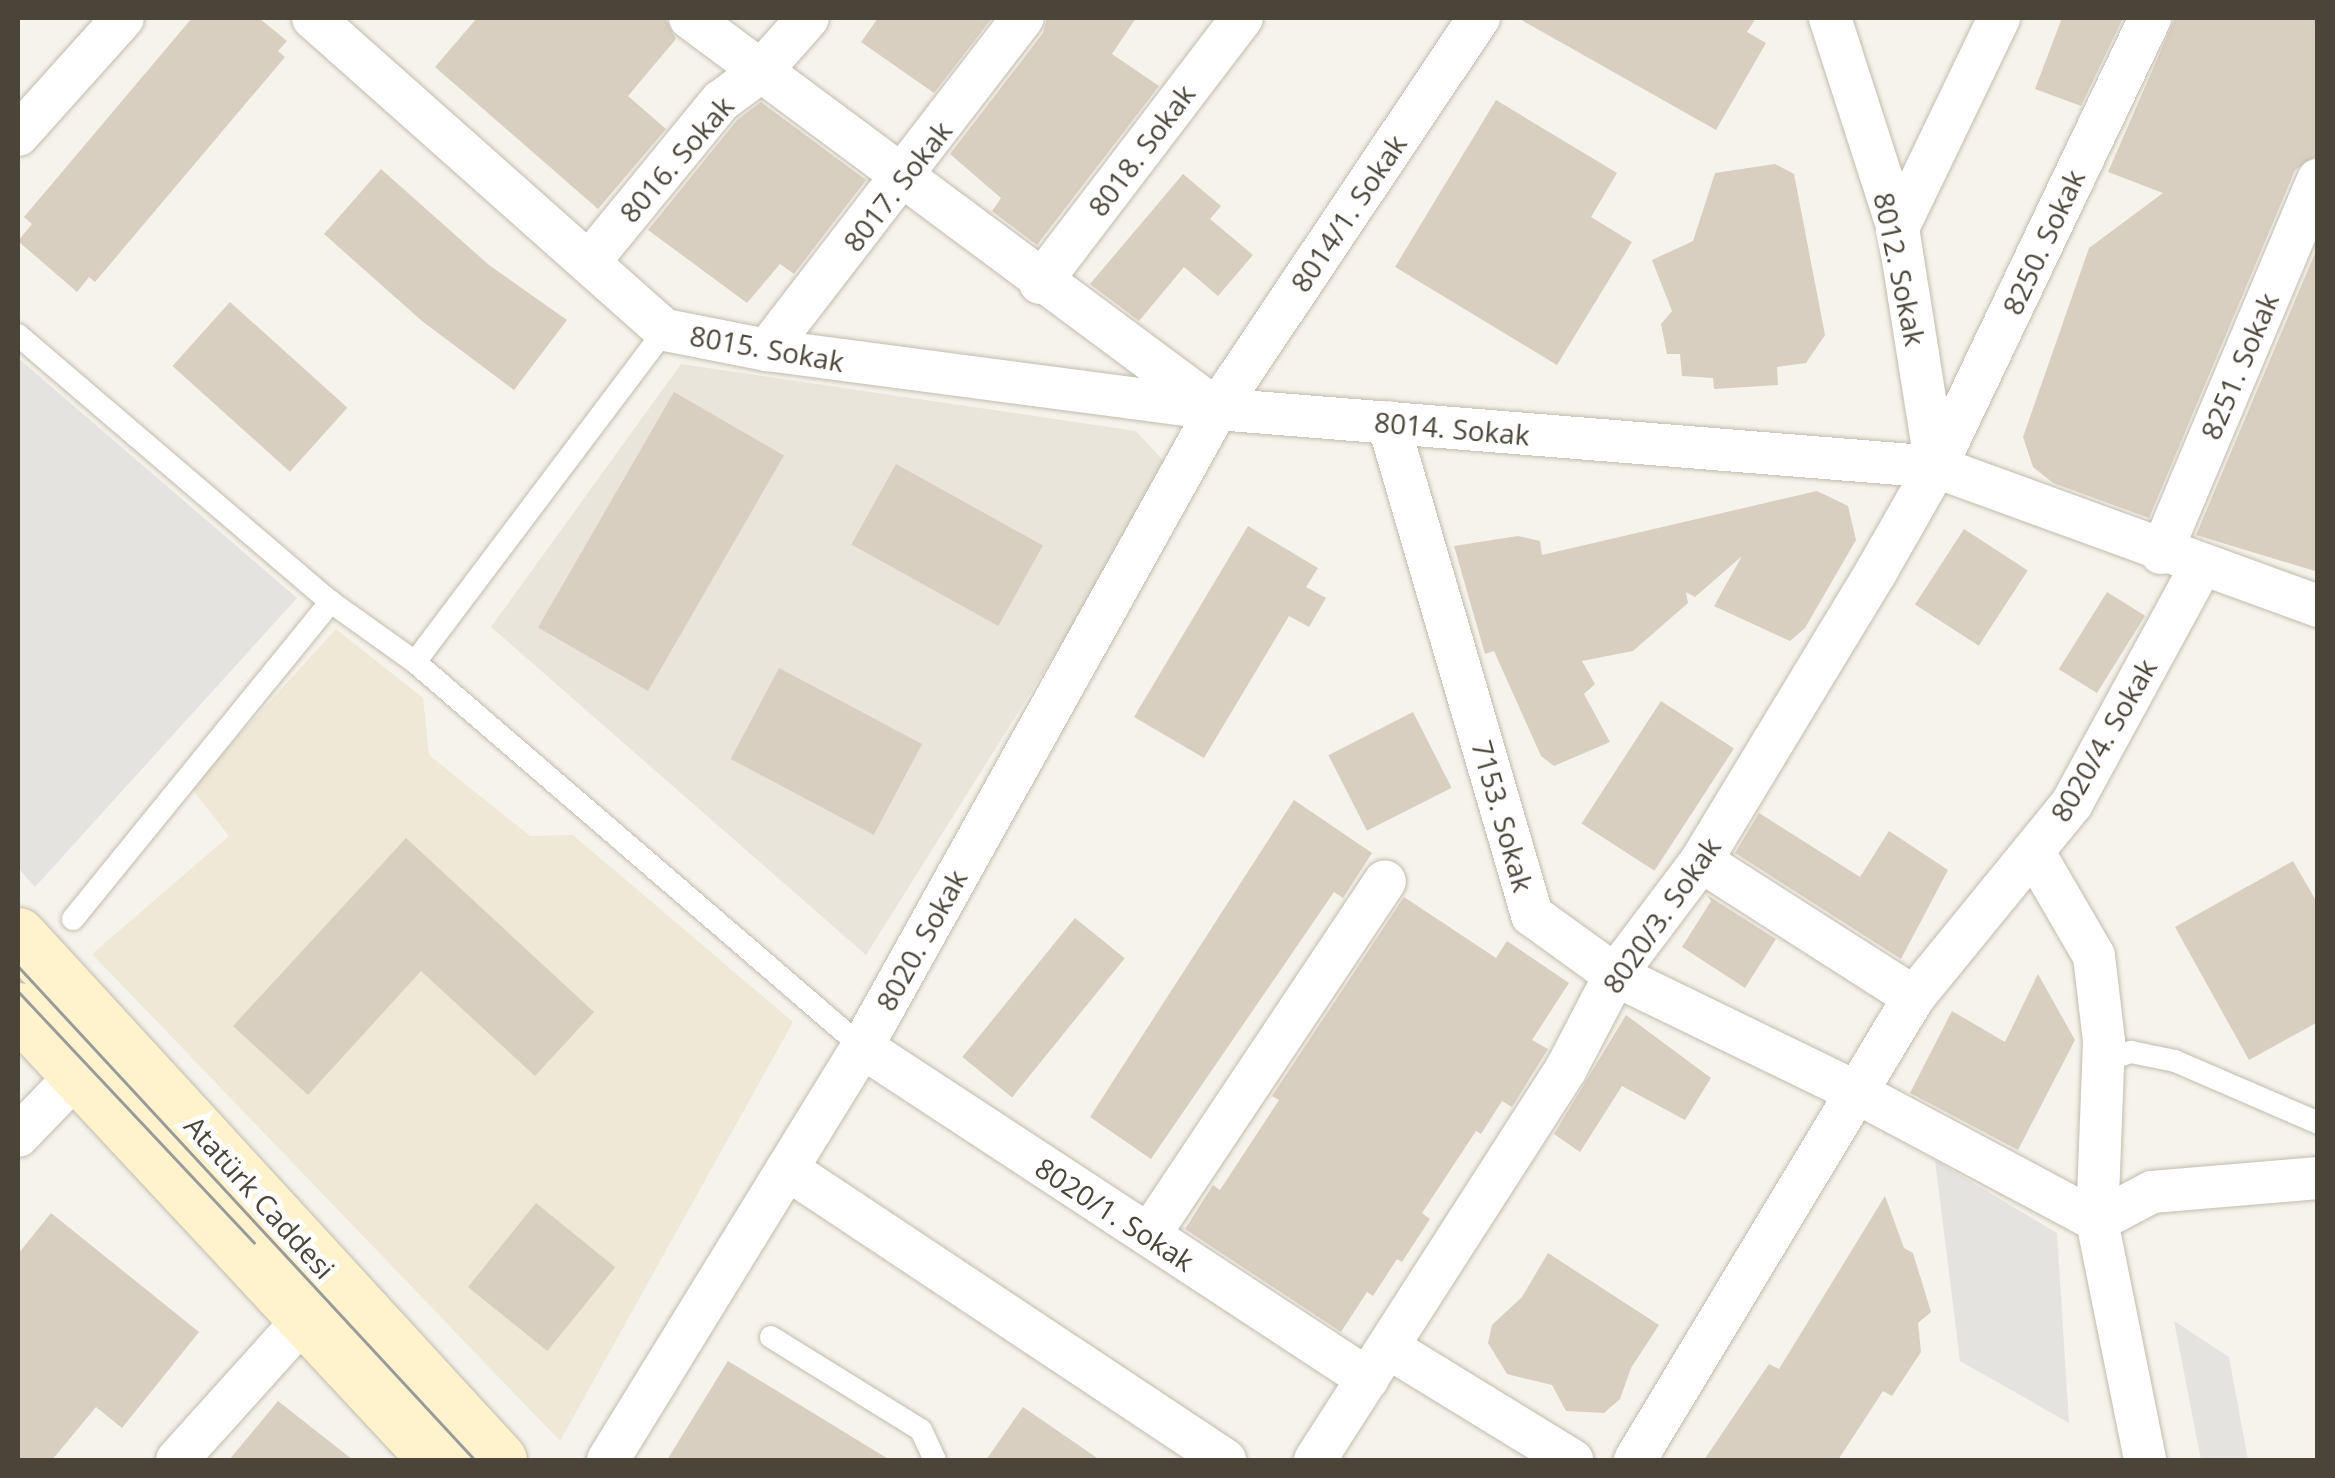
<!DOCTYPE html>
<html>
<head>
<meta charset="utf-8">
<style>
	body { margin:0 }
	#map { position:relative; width:2335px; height:1478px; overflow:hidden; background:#f6f3ec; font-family:"Open Sans",sans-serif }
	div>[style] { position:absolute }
	.residential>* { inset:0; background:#eae5da }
	.education>* { inset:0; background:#efe8d6 }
	.parking>* { inset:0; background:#e5e3e0 }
	.building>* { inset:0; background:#d8cfc1; transform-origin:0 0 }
	.roads { filter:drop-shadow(0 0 2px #c2bbae) drop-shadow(0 0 2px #c2bbae) }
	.lane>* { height:22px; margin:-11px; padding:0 11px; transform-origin:11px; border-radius:11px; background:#fff }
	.street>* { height:42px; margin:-21px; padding:0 21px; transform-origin:21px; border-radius:21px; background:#fff }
	.secondary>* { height:55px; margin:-27.5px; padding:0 27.5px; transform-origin:27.5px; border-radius:27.5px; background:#fff3cd }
	.tram>* { height:2.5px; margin:-1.25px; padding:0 1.25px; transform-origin:1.25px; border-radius:1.25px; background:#9a9a9a }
	span { translate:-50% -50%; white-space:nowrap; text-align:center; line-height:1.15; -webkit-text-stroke:10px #fff; paint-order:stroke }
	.street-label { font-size:28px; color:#4b4439 }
	.frame { position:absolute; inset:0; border:20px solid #4b4439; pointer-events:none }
</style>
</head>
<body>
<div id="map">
	<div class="residential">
		<i style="clip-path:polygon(681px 364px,1136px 431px,1171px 469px,866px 955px,491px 627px)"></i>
	</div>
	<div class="education">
		<i style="clip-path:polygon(336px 629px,423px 698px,429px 755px,530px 836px,573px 835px,793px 1022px,560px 1441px,92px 954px,229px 836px,191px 788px)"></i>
	</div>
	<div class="parking">
		<i style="clip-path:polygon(18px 358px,297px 598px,35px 887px,18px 868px)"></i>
		<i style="clip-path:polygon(1935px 1160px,2057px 1233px,2069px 1423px,1960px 1361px)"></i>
		<i style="clip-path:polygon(2174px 1321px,2229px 1357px,2248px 1460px,2201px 1460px)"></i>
	</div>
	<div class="building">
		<i style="clip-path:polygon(192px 18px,259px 18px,287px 41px,278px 51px,285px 57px,95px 282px,89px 277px,77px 292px,18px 241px,32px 224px,24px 217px)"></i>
		<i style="clip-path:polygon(477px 18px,665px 18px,676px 39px,628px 96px,666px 129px,598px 209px,435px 67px)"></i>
		<i style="clip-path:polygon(878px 18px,992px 18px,934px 93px,861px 42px)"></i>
		<i style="clip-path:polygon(1047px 18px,1136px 18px,1112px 54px,1159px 86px,1037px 245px,992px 211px,1001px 198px,950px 154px,1043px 33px)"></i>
		<i style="clip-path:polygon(1518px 18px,1756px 18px,1747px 32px,1766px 43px,1716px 130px)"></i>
		<i style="clip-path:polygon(2062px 18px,2123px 18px,2081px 106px,2035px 89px)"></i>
		<i style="clip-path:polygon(2175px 18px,2318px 18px,2318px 155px,2295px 170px,2149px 518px,2053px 483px,2033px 467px,2023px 437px,2089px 248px,2163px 193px,2108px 172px)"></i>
		<i style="clip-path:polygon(1496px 100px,1617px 173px,1591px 217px,1632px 242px,1557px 365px,1395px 267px)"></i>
		<i style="clip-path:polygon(761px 102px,866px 180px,794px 274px,780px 264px,747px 303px,648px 230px,738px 119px)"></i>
		<i style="clip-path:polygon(1775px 164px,1794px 174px,1825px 335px,1806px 363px,1777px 367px,1778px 385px,1714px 389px,1713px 378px,1682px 376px,1680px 354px,1667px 354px,1661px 324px,1672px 311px,1652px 260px,1693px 241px,1715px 173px)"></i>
		<i style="clip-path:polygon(381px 169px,489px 265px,567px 320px,514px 390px,422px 321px,324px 234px)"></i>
		<i style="clip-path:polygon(1183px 174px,1221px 206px,1210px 219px,1253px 255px,1218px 296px,1184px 267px,1139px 321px,1090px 284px)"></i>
		<i style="clip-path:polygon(2318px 246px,2318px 572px,2196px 535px)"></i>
		<i style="left:230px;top:302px;width:158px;height:86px;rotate:42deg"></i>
		<i style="left:674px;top:392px;width:127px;height:272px;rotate:30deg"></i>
		<i style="left:896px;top:464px;width:168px;height:92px;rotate:29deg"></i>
		<i style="clip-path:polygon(1817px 491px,1848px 506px,1856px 540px,1805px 628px,1790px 641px,1714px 606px,1742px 556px,1695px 597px,1686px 592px,1688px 603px,1633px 651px,1582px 661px,1595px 684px,1584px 694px,1610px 742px,1554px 766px,1541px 756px,1494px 651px,1485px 654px,1454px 546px,1518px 536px,1540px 541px,1542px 555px)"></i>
		<i style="clip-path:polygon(1248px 526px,1318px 568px,1306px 587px,1326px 598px,1309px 627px,1289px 616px,1204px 758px,1134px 717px)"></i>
		<i style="left:1964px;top:529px;width:76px;height:90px;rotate:33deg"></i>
		<i style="left:2107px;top:592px;width:45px;height:91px;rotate:32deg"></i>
		<i style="left:779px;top:668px;width:162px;height:103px;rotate:28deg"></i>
		<i style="left:1661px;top:701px;width:87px;height:146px;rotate:33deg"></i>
		<i style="left:1413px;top:712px;width:85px;height:95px;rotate:63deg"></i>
		<i style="clip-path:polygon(1294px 800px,1372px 853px,1343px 898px,1334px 892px,1151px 1159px,1090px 1117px)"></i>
		<i style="clip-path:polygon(1759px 813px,1860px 877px,1889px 831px,1948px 870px,1901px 959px,1735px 853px)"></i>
		<i style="clip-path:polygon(406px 838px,594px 1012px,535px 1076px,421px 971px,308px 1095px,233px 1026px)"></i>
		<i style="clip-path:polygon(2293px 861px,2318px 904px,2318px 1022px,2249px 1060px,2175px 927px)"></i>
		<i style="clip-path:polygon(1707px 895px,1776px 939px,1745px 988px,1682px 947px,1711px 901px)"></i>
		<i style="clip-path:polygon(1404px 897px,1496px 958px,1507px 941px,1569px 983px,1532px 1040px,1548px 1049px,1512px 1107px,1502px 1101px,1481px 1134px,1476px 1131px,1422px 1213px,1430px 1219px,1402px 1262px,1397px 1259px,1373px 1296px,1367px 1292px,1341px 1332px,1185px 1229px,1213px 1185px,1220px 1190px,1279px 1100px,1272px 1096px)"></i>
		<i style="left:1075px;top:918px;width:64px;height:179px;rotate:39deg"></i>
		<i style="clip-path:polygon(2038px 974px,2075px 1040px,2018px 1150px,1910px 1093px,1952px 1011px,2005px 1042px)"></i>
		<i style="clip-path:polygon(1626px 1015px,1711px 1078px,1685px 1120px,1622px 1086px,1580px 1152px,1554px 1134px)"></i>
		<i style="clip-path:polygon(1885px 1196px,1904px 1248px,1913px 1253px,1931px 1312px,1918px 1323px,1921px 1352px,1892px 1396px,1883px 1391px,1838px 1460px,1704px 1460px,1769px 1364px,1779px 1369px)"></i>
		<i style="left:536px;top:1203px;width:102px;height:108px;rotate:39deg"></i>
		<i style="clip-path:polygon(51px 1213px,199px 1332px,122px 1428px,96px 1407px,52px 1460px,18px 1460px,18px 1254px)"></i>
		<i style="clip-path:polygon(1548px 1253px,1659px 1325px,1631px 1368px,1620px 1399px,1604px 1413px,1566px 1411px,1552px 1385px,1507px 1374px,1488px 1343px,1492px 1325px,1522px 1297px)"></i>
		<i style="clip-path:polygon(728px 1361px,890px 1460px,667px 1460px)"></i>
		<i style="clip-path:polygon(278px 1401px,353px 1460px,229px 1460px)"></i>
		<i style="clip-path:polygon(1023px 1407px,1100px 1460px,986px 1460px)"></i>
	</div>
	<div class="roads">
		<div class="lane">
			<i style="left:18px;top:335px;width:411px;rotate:40.5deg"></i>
			<i style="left:331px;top:602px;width:103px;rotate:35.5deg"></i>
			<i style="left:415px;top:662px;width:590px;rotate:40.74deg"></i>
			<i style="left:415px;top:662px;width:416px;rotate:-53deg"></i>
			<i style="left:73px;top:919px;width:409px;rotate:-50.9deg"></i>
			<i style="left:2103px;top:1062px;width:30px;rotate:-20deg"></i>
			<i style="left:2131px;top:1052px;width:45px;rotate:11.6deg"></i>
			<i style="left:2175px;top:1061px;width:156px;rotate:23.4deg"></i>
			<i style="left:771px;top:1337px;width:176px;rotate:31.8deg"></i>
			<i style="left:921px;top:1430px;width:33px;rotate:65deg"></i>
		</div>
		<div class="street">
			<i style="left:313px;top:18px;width:470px;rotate:41.6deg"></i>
			<i style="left:665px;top:330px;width:104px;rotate:11.1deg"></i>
			<i style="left:767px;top:350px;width:454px;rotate:7.5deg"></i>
			<i style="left:1217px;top:409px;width:721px;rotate:4.61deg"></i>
			<i style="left:1936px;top:467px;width:407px;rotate:20deg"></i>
			<i style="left:690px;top:18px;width:650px;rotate:36.62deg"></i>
			<i style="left:1830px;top:18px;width:221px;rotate:72.1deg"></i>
			<i style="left:1898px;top:228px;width:242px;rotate:81deg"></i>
			<i style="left:18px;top:135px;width:157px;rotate:-48.1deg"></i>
			<i style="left:1898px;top:228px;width:233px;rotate:-64.3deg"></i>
			<i style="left:589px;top:262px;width:208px;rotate:-50.7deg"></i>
			<i style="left:721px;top:101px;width:49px;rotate:-36.6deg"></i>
			<i style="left:760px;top:72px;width:72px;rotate:-48.4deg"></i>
			<i style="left:1040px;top:283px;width:333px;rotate:-52.7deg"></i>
			<i style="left:767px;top:350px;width:419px;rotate:-52.4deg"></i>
			<i style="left:1388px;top:422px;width:514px;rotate:73.72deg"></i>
			<i style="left:1532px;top:915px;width:102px;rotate:35.9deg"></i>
			<i style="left:1615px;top:975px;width:266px;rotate:25.9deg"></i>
			<i style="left:1854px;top:1091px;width:276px;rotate:28.1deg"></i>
			<i style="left:2097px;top:1221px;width:62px;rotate:-27.8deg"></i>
			<i style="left:2152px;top:1192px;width:167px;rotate:-4.8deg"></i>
			<i style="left:2161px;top:553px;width:405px;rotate:-67.2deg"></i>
			<i style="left:2033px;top:851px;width:121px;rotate:59.8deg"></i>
			<i style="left:2094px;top:956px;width:86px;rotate:83.3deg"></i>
			<i style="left:2104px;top:1041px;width:180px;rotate:92.2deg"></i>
			<i style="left:2097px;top:1221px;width:244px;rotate:78.6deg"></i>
			<i style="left:1701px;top:861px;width:253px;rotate:32.6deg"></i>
			<i style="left:862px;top:1047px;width:605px;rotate:33.27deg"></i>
			<i style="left:18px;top:1136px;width:117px;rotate:-46deg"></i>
			<i style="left:787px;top:1169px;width:526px;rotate:33.6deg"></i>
			<i style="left:1149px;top:1235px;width:425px;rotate:-56.3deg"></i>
			<i style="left:1389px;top:1348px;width:215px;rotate:31.5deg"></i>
			<i style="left:177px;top:1460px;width:219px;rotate:-48deg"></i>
			<i style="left:608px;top:1460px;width:485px;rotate:-58.4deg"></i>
			<i style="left:862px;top:1047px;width:730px;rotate:-60.91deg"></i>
			<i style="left:1217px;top:409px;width:471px;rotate:-56.2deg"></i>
			<i style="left:1315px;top:1460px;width:465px;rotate:-57.3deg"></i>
			<i style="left:1566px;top:1069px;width:106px;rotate:-62.5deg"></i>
			<i style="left:1615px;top:975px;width:143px;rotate:-53deg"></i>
			<i style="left:1701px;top:861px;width:338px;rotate:-58.8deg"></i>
			<i style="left:1876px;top:572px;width:121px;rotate:-60.3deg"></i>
			<i style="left:1936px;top:467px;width:497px;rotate:-64.5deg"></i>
			<i style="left:1635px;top:1460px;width:541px;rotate:-58.93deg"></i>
			<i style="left:1914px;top:997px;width:250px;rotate:-50.8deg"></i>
			<i style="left:2072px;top:803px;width:270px;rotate:-61.4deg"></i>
		</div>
		<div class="secondary">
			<i style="left:18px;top:935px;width:712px;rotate:47.5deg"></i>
			<i style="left:18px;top:1010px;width:615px;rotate:47.04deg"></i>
		</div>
	</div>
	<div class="tram">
		<i style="left:18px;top:966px;width:673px;rotate:47.23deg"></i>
		<i style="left:18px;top:991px;width:345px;rotate:46.8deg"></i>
	</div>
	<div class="street-label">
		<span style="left:1141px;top:150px;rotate:-53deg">8018. Sokak</span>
		<span style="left:676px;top:159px;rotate:-49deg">8016. Sokak</span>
		<span style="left:897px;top:186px;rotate:-52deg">8017. Sokak</span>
		<span style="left:1348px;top:213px;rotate:-56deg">8014/1. Sokak</span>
		<span style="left:2043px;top:242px;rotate:-65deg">8250. Sokak</span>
		<span style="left:1900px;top:269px;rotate:78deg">8012. Sokak</span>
		<span style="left:767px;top:348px;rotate:10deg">8015. Sokak</span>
		<span style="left:2239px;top:366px;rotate:-67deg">8251. Sokak</span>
		<span style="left:1452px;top:428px;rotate:5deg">8014. Sokak</span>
		<span style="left:2103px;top:740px;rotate:-60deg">8020/4. Sokak</span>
		<span style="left:1503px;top:816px;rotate:74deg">7153. Sokak</span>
		<span style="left:1661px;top:915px;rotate:-55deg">8020/3. Sokak</span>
		<span style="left:921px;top:940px;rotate:-61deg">8020. Sokak</span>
		<span style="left:260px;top:1197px;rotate:48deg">Atatürk Caddesi</span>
		<span style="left:1115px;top:1214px;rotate:33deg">8020/1. Sokak</span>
	</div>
	<div class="frame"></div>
</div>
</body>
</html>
